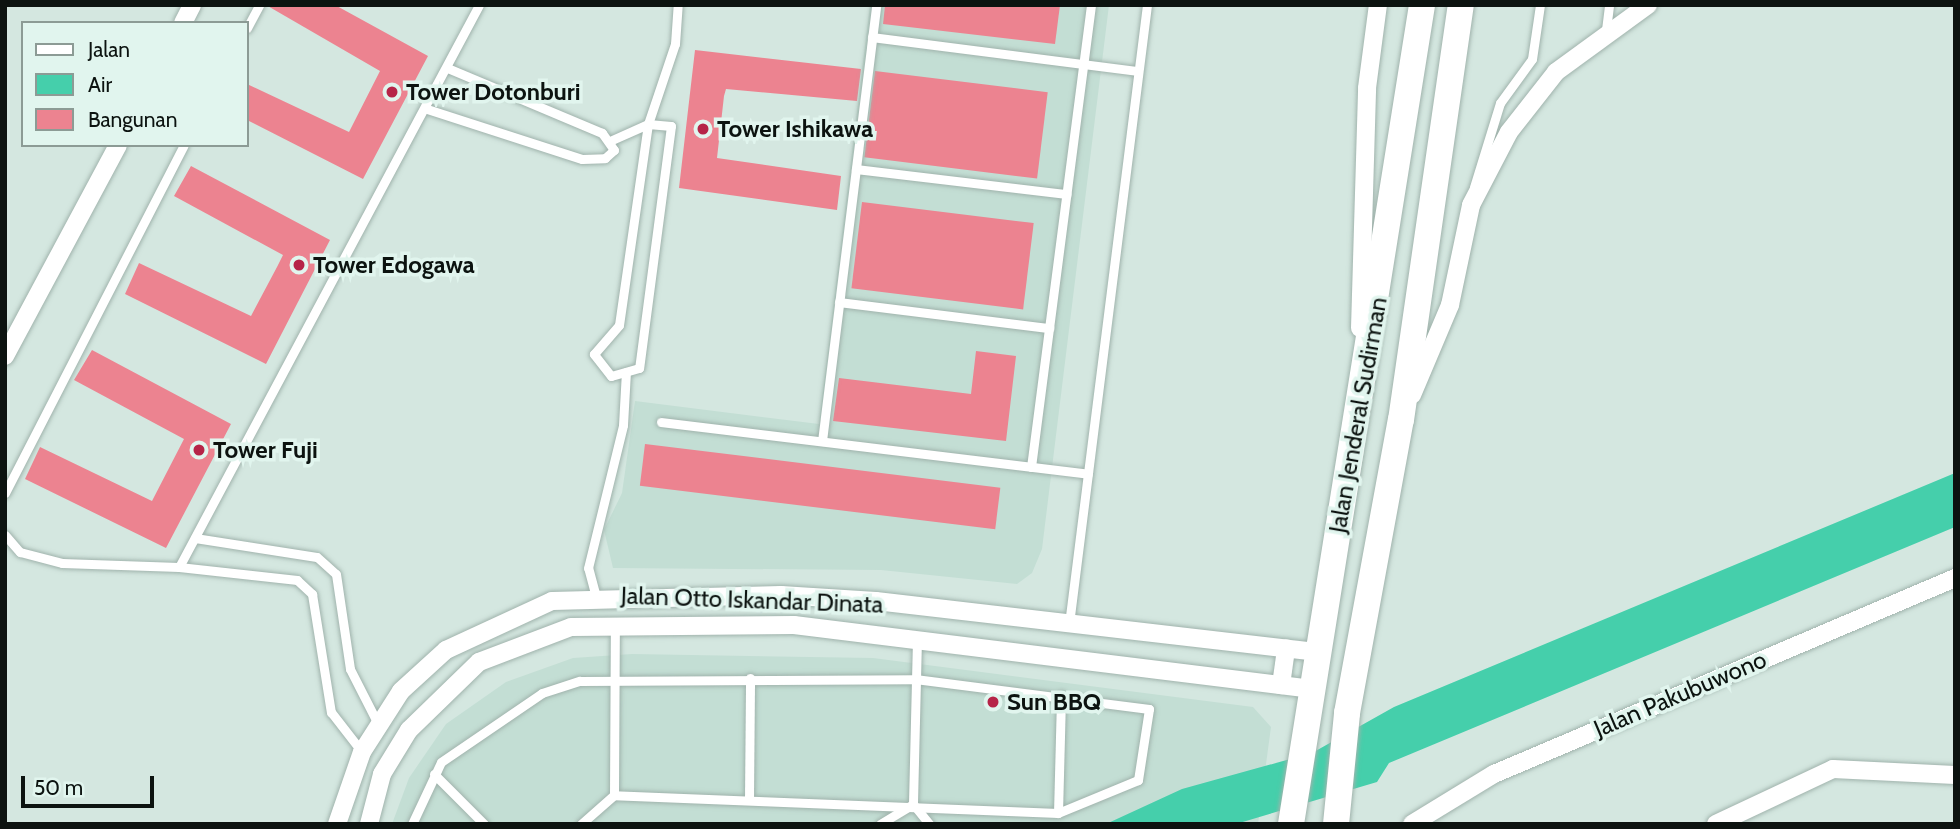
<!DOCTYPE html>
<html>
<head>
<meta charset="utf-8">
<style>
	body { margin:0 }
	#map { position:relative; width:1960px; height:829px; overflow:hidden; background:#d4e7e0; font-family:Cabin,sans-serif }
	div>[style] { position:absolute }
	.built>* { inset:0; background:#c3ded4 }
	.water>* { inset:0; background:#45cfab }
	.building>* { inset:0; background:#ec8390; transform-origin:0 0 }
	.roads { filter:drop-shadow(0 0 2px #a0b3ac) drop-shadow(0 0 2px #a0b3ac) }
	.service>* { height:9px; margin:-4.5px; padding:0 4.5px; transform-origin:4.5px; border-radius:4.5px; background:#fff }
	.minor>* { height:18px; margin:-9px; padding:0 9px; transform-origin:9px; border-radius:9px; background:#fff }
	.secondary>* { height:26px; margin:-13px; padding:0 13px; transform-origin:13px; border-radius:13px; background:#fff }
	.dots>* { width:19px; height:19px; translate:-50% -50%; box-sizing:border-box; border:4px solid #e1f5ee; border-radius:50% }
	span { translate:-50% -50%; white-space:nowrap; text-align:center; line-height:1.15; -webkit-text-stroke:7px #e1f5ee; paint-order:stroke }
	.poi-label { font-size:24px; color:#0c1310; font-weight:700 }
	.left { translate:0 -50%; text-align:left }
	.street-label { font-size:24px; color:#0c1310 }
	.frame { position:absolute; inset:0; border:7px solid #0c1310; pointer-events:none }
	.legend { position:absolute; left:21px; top:21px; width:228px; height:126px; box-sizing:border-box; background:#e1f5ee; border:2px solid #8c9b95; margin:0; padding:9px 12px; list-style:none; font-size:21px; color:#0c1310 }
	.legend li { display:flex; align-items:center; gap:14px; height:35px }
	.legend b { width:35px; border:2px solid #8c9b95 }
	.scale { position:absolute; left:21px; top:776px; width:133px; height:32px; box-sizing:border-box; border:4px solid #0c1310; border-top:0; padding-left:9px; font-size:21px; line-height:24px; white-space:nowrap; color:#0c1310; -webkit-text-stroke:5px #e1f5ee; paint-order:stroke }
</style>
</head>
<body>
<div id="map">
	<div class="built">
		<i style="clip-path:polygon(870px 5px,1109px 5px,1042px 549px,1032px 573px,1017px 584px,881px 570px,613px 568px,604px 530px,622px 493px,635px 401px,819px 424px)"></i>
		<i style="clip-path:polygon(632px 654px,873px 658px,1253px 707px,1271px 727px,1258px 824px,392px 824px,409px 778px,446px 724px,506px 682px,573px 658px)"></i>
	</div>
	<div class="water">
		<i style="clip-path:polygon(1955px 473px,1955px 527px,1389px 763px,1377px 782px,1236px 824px,1106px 824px,1182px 789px,1312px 753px,1394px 707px)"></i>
	</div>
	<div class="building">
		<i style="clip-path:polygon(266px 5px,335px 5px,428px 56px,363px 179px,247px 120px,247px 84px,349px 132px,380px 71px)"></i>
		<i style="clip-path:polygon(885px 5px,1060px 5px,1055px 44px,883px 24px)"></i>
		<i style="clip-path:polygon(695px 50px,861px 69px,857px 101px,726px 89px,724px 96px,717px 158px,841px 176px,837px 210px,679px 188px)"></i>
		<i style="left:875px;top:71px;width:174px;height:87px;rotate:7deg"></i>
		<i style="clip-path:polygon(191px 166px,330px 240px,266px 364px,125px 294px,139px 263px,251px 316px,277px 267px,283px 255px,174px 196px)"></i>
		<i style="left:862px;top:202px;width:173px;height:87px;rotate:7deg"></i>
		<i style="clip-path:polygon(92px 350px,231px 424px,166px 548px,25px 479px,40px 447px,152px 501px,184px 439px,74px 380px)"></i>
		<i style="clip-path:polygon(976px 351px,1016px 356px,1006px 441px,833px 421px,839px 378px,971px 394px)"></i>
		<i style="left:645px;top:444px;width:358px;height:42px;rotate:7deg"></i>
	</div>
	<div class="roads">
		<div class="service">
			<i style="left:247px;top:28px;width:26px;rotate:-62deg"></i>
			<i style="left:1606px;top:30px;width:25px;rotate:-83deg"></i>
			<i style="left:872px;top:37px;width:268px;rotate:7.3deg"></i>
			<i style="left:427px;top:109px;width:163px;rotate:17.9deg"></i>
			<i style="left:582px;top:159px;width:23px;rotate:-2deg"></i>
			<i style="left:605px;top:158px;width:12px;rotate:-42deg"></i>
			<i style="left:614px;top:150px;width:21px;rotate:-125deg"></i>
			<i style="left:602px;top:133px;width:168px;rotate:-157.2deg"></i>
			<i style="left:612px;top:140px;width:39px;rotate:-24deg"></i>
			<i style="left:648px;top:124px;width:23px;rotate:5deg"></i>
			<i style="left:671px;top:126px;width:244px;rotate:97.5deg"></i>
			<i style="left:639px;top:368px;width:29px;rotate:164deg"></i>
			<i style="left:611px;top:376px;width:28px;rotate:-128deg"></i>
			<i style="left:594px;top:354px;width:38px;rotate:-49deg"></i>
			<i style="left:619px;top:325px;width:203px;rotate:-81.8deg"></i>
			<i style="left:648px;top:124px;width:84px;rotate:-71.4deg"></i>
			<i style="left:675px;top:44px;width:39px;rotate:-86deg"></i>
			<i style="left:856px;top:169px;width:212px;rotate:6.8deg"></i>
			<i style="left:1474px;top:187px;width:88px;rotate:-72.8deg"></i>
			<i style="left:1500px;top:103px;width:54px;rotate:-54deg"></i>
			<i style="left:1532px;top:59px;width:55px;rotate:-81.6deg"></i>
			<i style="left:839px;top:302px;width:212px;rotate:7.1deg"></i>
			<i style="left:661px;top:422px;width:430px;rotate:6.9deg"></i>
			<i style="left:822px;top:441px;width:439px;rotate:-82.9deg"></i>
			<i style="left:1031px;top:467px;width:466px;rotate:-82.6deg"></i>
			<i style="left:5px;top:493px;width:391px;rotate:-62.8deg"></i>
			<i style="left:5px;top:535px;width:23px;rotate:49deg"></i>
			<i style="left:20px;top:552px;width:43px;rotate:14.7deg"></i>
			<i style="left:62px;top:563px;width:117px;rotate:2deg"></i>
			<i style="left:179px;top:567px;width:637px;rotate:-61.91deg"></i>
			<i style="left:195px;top:538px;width:123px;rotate:8.9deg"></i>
			<i style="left:317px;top:557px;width:25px;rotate:42deg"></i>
			<i style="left:336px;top:574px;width:96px;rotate:81.6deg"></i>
			<i style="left:350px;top:669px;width:62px;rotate:63deg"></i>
			<i style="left:179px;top:567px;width:119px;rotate:6.3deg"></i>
			<i style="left:297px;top:580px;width:21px;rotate:43deg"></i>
			<i style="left:312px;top:594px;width:120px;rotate:80.9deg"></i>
			<i style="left:331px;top:712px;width:51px;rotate:52.2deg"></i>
			<i style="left:596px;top:597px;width:30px;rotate:-105deg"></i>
			<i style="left:588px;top:568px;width:147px;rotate:-76.2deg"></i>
			<i style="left:623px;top:425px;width:53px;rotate:-86.8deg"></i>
			<i style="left:1069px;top:624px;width:624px;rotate:-82.82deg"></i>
			<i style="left:917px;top:639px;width:165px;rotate:91.4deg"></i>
			<i style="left:913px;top:804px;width:26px;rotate:51deg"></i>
			<i style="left:434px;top:774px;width:71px;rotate:45deg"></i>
			<i style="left:614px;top:795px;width:168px;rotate:-89.7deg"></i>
			<i style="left:749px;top:799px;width:121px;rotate:-89.5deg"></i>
			<i style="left:1058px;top:813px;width:118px;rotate:-88.5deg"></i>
			<i style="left:412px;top:824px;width:68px;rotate:-64.9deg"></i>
			<i style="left:441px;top:762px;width:122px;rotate:-34.3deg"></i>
			<i style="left:542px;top:693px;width:40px;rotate:-18deg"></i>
			<i style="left:580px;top:681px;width:335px;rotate:-0.3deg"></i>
			<i style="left:915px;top:679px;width:236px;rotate:7.3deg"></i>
			<i style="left:1149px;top:709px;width:72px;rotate:98.8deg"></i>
			<i style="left:1138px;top:780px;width:87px;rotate:157.6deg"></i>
			<i style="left:1058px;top:813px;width:444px;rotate:-177.7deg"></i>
			<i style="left:614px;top:795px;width:44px;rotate:138.7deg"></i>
			<i style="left:880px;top:824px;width:37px;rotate:-31deg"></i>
		</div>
		<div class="minor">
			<i style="left:183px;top:23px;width:20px;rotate:-63deg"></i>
			<i style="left:1360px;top:328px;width:240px;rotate:-88.3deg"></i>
			<i style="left:1367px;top:88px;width:84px;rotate:-82.5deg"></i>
			<i style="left:5px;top:356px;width:239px;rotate:-61.8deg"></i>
			<i style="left:1412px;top:395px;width:98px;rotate:-67.1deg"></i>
			<i style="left:1450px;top:305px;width:102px;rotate:-78.1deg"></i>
			<i style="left:1471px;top:205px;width:82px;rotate:-62.5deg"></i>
			<i style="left:1509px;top:132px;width:76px;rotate:-51.9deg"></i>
			<i style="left:1556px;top:72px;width:114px;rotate:-36.1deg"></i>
			<i style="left:1281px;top:685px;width:37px;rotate:-82deg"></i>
			<i style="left:337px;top:824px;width:76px;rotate:-70.9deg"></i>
			<i style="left:362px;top:752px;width:72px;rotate:-57.4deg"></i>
			<i style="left:401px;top:691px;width:61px;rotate:-42.3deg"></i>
			<i style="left:446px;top:650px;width:117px;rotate:-24.8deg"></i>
			<i style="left:552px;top:601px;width:229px;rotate:-1.5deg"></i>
			<i style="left:781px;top:595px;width:95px;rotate:3.6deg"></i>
			<i style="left:876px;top:601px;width:445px;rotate:6.6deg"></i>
			<i style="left:369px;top:824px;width:52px;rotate:-75.4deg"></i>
			<i style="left:382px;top:774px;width:52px;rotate:-58.5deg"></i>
			<i style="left:409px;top:730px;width:98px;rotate:-44.2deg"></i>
			<i style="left:479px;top:662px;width:98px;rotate:-20.8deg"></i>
			<i style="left:571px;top:627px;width:223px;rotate:-0.5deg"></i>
			<i style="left:794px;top:625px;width:522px;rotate:7.04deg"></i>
			<i style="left:1412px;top:824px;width:96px;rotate:-31.4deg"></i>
			<i style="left:1494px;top:774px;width:501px;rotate:-23.03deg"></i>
			<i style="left:1716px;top:824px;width:129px;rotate:-25.2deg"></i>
			<i style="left:1833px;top:769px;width:122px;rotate:2.8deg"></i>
		</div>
		<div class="secondary">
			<i style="left:1291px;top:824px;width:829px;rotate:-80.91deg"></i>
			<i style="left:1336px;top:824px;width:112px;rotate:-84.3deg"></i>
			<i style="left:1347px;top:713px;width:298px;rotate:-79.6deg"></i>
			<i style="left:1401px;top:420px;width:419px;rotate:-81.8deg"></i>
		</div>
	</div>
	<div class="dots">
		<i style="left:392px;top:92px;background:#b62448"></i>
		<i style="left:703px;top:129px;background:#b62448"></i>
		<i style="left:299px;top:265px;background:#b62448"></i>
		<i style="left:199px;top:450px;background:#b62448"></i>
		<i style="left:993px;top:702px;background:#b62448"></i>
	</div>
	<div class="poi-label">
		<span class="left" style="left:406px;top:92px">Tower Dotonburi</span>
		<span class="left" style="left:717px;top:129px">Tower Ishikawa</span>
		<span class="left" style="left:313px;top:265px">Tower Edogawa</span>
		<span class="left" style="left:213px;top:450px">Tower Fuji</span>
		<span class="left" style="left:1007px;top:702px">Sun BBQ</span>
	</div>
	<div class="street-label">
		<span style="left:1358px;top:415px;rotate:-80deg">Jalan Jenderal Sudirman</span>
		<span style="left:752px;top:600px;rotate:2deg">Jalan Otto Iskandar Dinata</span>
		<span style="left:1680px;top:694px;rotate:-23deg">Jalan Pakubuwono</span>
	</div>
	<div class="frame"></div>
	<ul class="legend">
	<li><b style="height:9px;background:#fff"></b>Jalan</li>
	<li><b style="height:19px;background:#45cfab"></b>Air</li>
	<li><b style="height:19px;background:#ec8390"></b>Bangunan</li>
	</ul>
	<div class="scale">50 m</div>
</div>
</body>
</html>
